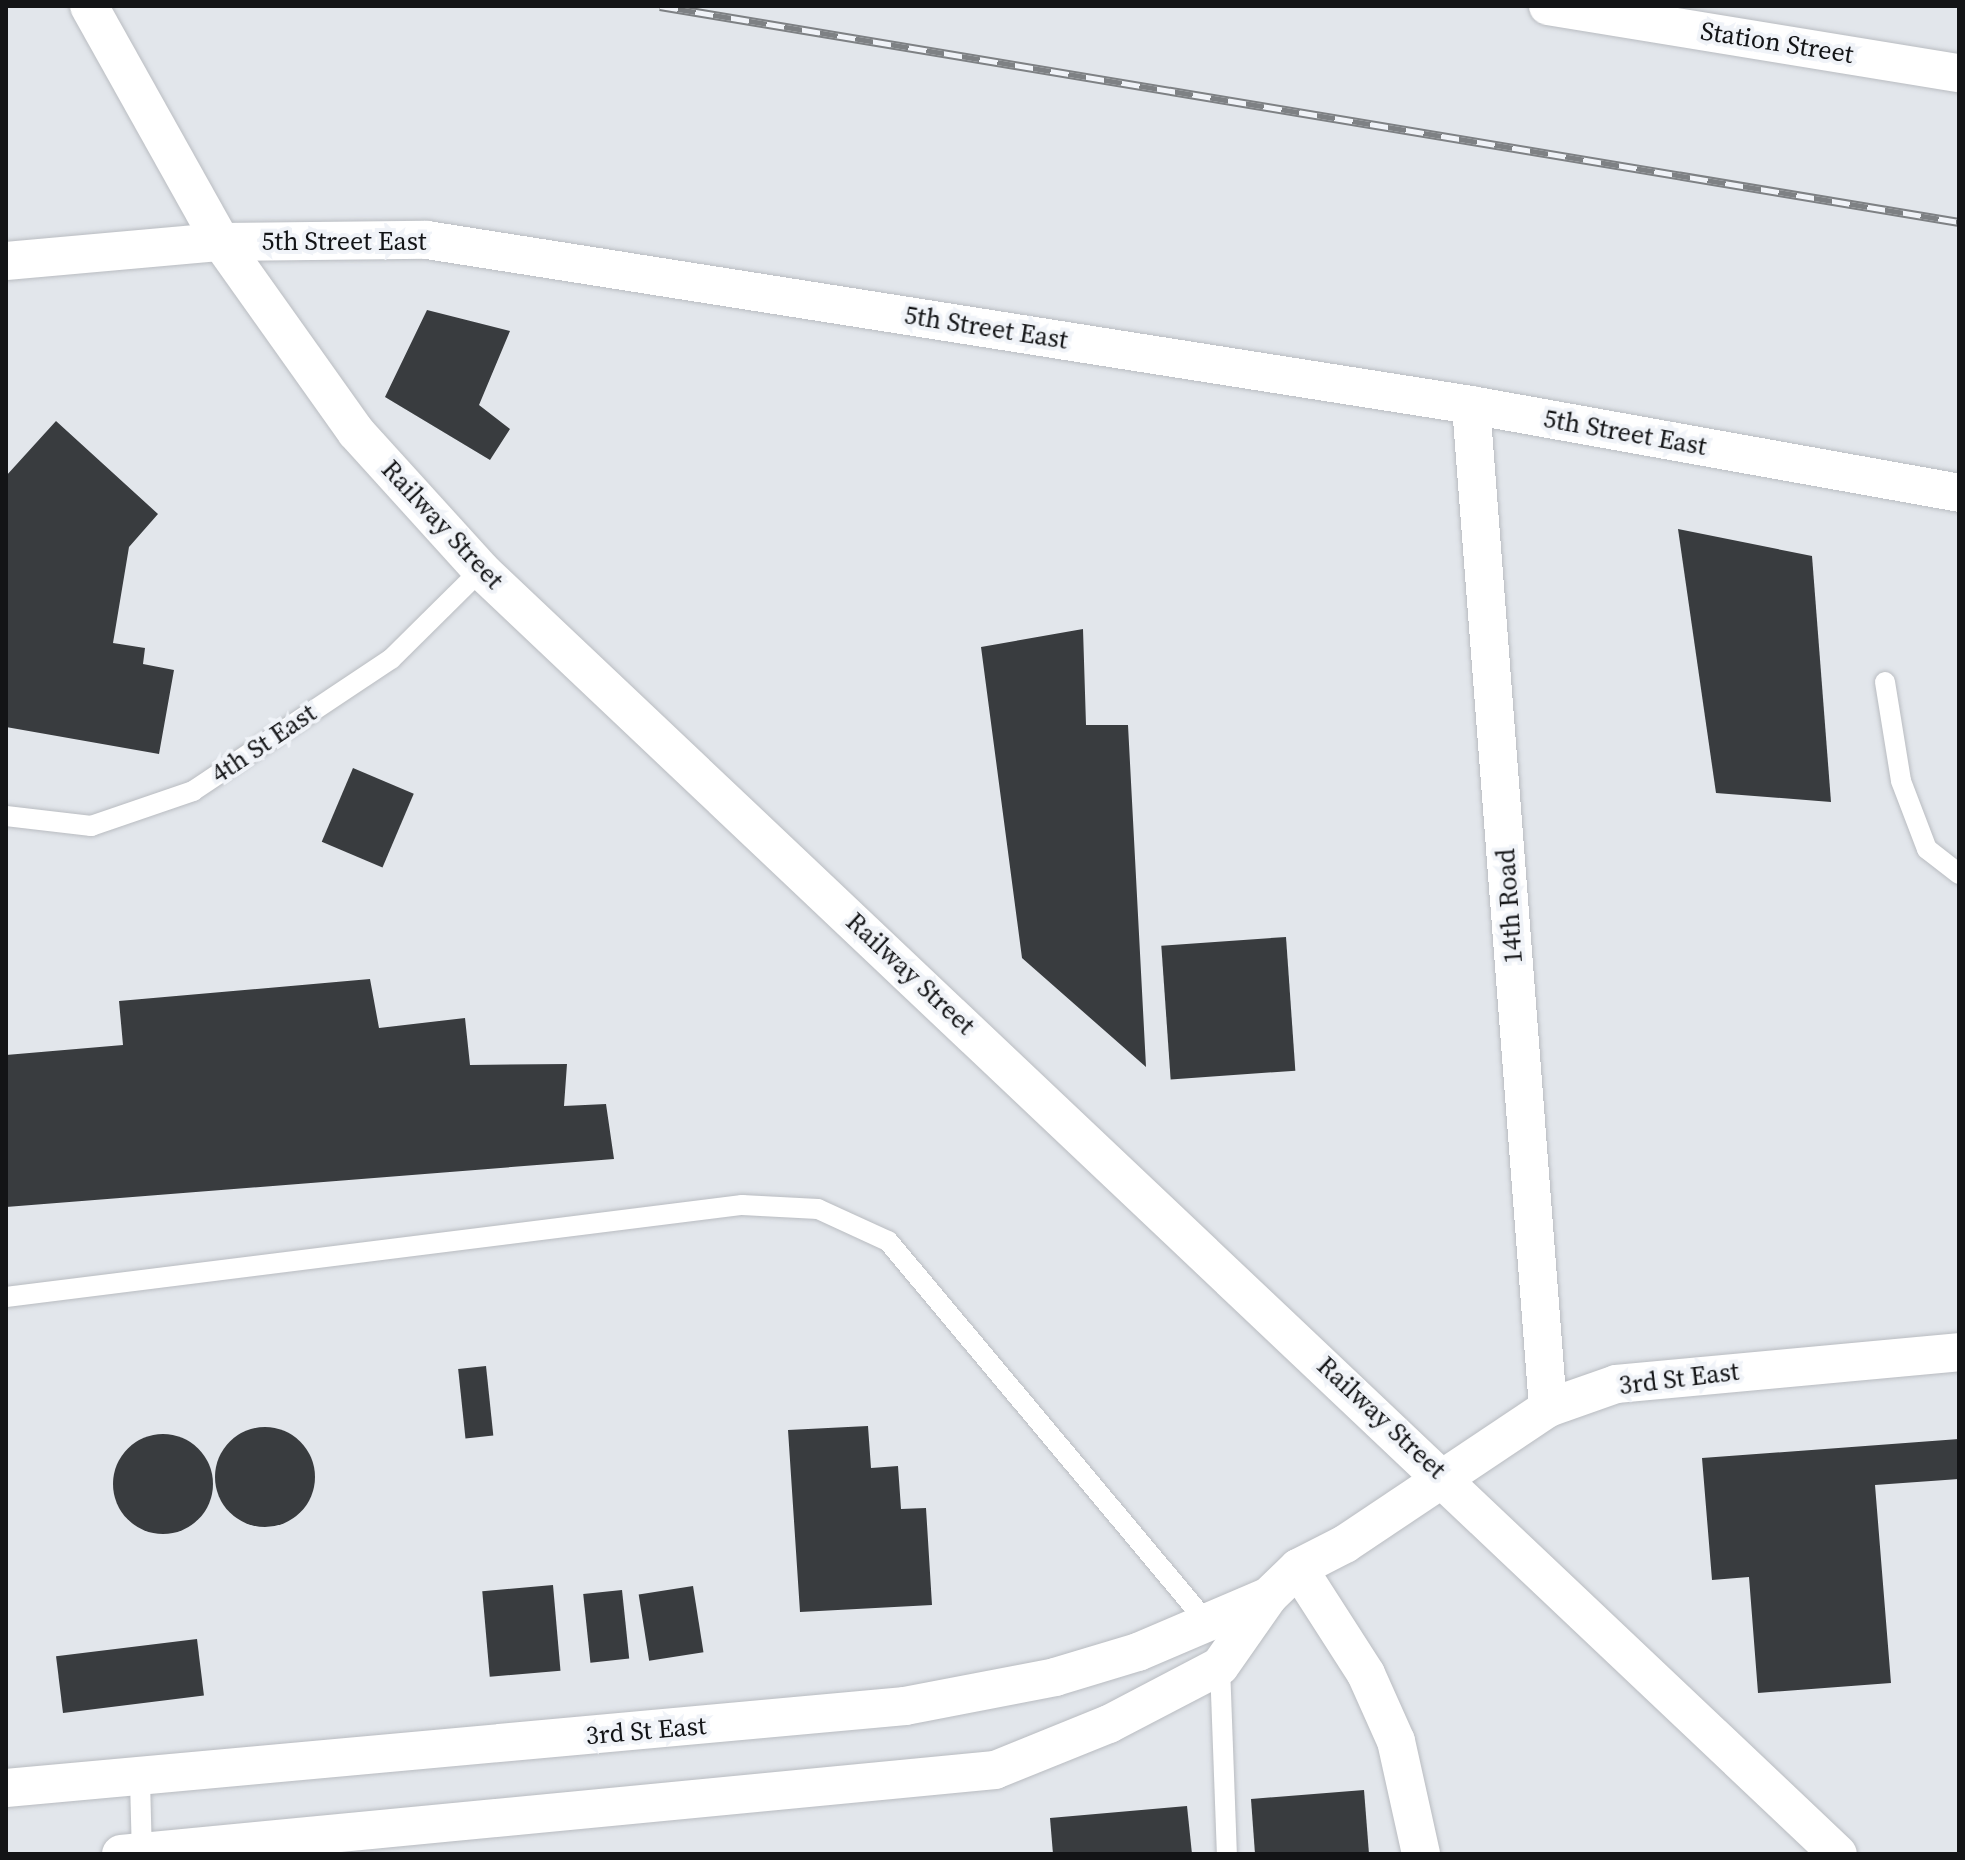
<!DOCTYPE html>
<html>
<head>
<meta charset="utf-8">
<style>
	body { margin:0 }
	#map { position:relative; width:1965px; height:1860px; overflow:hidden; background:#e2e6eb; font-family:"Source Serif 4",serif }
	div>[style] { position:absolute }
	.building>* { inset:0; background:#393c3f; transform-origin:0 0 }
	.round { border-radius:50% }
	.roads { filter:drop-shadow(0 0 2px #b9bcc1) drop-shadow(0 0 2px #b9bcc1) }
	.lane>* { height:20px; margin:-10px; padding:0 10px; transform-origin:10px; border-radius:10px; background:#fff }
	.street>* { height:38px; margin:-19px; padding:0 19px; transform-origin:19px; border-radius:19px; background:#fff }
	.rail>* { height:9px; margin-top:-4.5px; transform-origin:0; background:repeating-linear-gradient(90deg,#f0f3f8 0 18px,#7e8184 0 36px); box-sizing:border-box; border-block:2px solid #7e8184 }
	span { translate:-50% -50%; white-space:nowrap; text-align:center; line-height:1.15; -webkit-text-stroke:8px #f0f3f8; paint-order:stroke }
	.street-label { font-size:26px; color:#131416 }
	.frame { position:absolute; inset:0; border:8px solid #131416; pointer-events:none }
</style>
</head>
<body>
<div id="map">
	<div class="building">
		<i style="clip-path:polygon(427px 310px,510px 331px,479px 405px,510px 429px,490px 460px,385px 397px)"></i>
		<i style="clip-path:polygon(56px 421px,158px 514px,129px 547px,113px 643px,145px 648px,143px 664px,174px 670px,159px 754px,6px 727px,6px 476px)"></i>
		<i style="clip-path:polygon(1678px 529px,1812px 556px,1831px 802px,1716px 793px)"></i>
		<i style="clip-path:polygon(1083px 629px,1086px 725px,1128px 725px,1146px 1067px,1022px 958px,981px 647px)"></i>
		<i style="left:353px;top:768px;width:66px;height:80px;rotate:23deg"></i>
		<i style="left:1286px;top:937px;width:134px;height:125px;rotate:86deg"></i>
		<i style="clip-path:polygon(370px 979px,379px 1028px,465px 1018px,470px 1065px,567px 1064px,564px 1106px,606px 1104px,614px 1159px,6px 1207px,6px 1055px,123px 1045px,119px 1001px)"></i>
		<i style="left:486px;top:1366px;width:70px;height:28px;rotate:84deg"></i>
		<i style="clip-path:polygon(868px 1426px,871px 1468px,898px 1466px,901px 1509px,926px 1508px,932px 1605px,800px 1612px,788px 1430px)"></i>
		<i class="round" style="left:215px;top:1427px;width:100px;height:100px"></i>
		<i class="round" style="left:113px;top:1434px;width:100px;height:100px"></i>
		<i style="clip-path:polygon(1959px 1439px,1959px 1479px,1875px 1485px,1891px 1683px,1758px 1693px,1749px 1577px,1712px 1580px,1702px 1458px)"></i>
		<i style="left:553px;top:1585px;width:86px;height:71px;rotate:85deg"></i>
		<i style="left:693px;top:1586px;width:67px;height:55px;rotate:81deg"></i>
		<i style="left:622px;top:1590px;width:69px;height:39px;rotate:84deg"></i>
		<i style="left:197px;top:1639px;width:57px;height:142px;rotate:83deg"></i>
		<i style="clip-path:polygon(1364px 1790px,1369px 1854px,1255px 1854px,1251px 1799px)"></i>
		<i style="clip-path:polygon(1187px 1806px,1192px 1854px,1053px 1854px,1050px 1818px)"></i>
	</div>
	<div class="roads">
		<div class="lane">
			<i style="left:1885px;top:682px;width:100px;rotate:80.8deg"></i>
			<i style="left:1901px;top:781px;width:73px;rotate:69.1deg"></i>
			<i style="left:1927px;top:849px;width:41px;rotate:38deg"></i>
			<i style="left:6px;top:816px;width:86px;rotate:6.7deg"></i>
			<i style="left:91px;top:826px;width:108px;rotate:-18.9deg"></i>
			<i style="left:193px;top:791px;width:238px;rotate:-33.7deg"></i>
			<i style="left:391px;top:659px;width:127px;rotate:-44.7deg"></i>
			<i style="left:6px;top:1297px;width:742px;rotate:-7.13deg"></i>
			<i style="left:742px;top:1205px;width:76px;rotate:3deg"></i>
			<i style="left:818px;top:1209px;width:77px;rotate:24.6deg"></i>
			<i style="left:888px;top:1241px;width:494px;rotate:50.1deg"></i>
			<i style="left:1220px;top:1666px;width:188px;rotate:87.9deg"></i>
			<i style="left:140px;top:1780px;width:74px;rotate:88.5deg"></i>
		</div>
		<div class="street">
			<i style="left:89px;top:6px;width:270px;rotate:60.8deg"></i>
			<i style="left:221px;top:242px;width:233px;rotate:54.6deg"></i>
			<i style="left:356px;top:432px;width:186px;rotate:47.8deg"></i>
			<i style="left:481px;top:570px;width:1868px;rotate:43.42deg"></i>
			<i style="left:1548px;top:6px;width:416px;rotate:9.3deg"></i>
			<i style="left:6px;top:261px;width:216px;rotate:-5.1deg"></i>
			<i style="left:221px;top:242px;width:206px;rotate:-0.6deg"></i>
			<i style="left:427px;top:240px;width:1057px;rotate:8.98deg"></i>
			<i style="left:1471px;top:405px;width:496px;rotate:10.2deg"></i>
			<i style="left:1471px;top:405px;width:1006px;rotate:85.61deg"></i>
			<i style="left:1298px;top:1568px;width:126px;rotate:57.3deg"></i>
			<i style="left:1366px;top:1674px;width:73px;rotate:65.9deg"></i>
			<i style="left:1396px;top:1741px;width:116px;rotate:77.5deg"></i>
			<i style="left:6px;top:1788px;width:903px;rotate:-5.21deg"></i>
			<i style="left:905px;top:1706px;width:153px;rotate:-10.9deg"></i>
			<i style="left:1055px;top:1677px;width:87px;rotate:-16.8deg"></i>
			<i style="left:1138px;top:1652px;width:142px;rotate:-23.1deg"></i>
			<i style="left:121px;top:1854px;width:878px;rotate:-5.49deg"></i>
			<i style="left:995px;top:1770px;width:123px;rotate:-22deg"></i>
			<i style="left:1109px;top:1724px;width:125px;rotate:-27.6deg"></i>
			<i style="left:1220px;top:1666px;width:85px;rotate:-55deg"></i>
			<i style="left:1269px;top:1596px;width:40px;rotate:-44deg"></i>
			<i style="left:1298px;top:1568px;width:53px;rotate:-27.1deg"></i>
			<i style="left:1345px;top:1544px;width:244px;rotate:-33.8deg"></i>
			<i style="left:1548px;top:1408px;width:72px;rotate:-19.4deg"></i>
			<i style="left:1616px;top:1384px;width:344px;rotate:-5.3deg"></i>
		</div>
	</div>
	<div class="rail">
		<i style="left:660px;top:6px;width:1317px;rotate:9.44deg"></i>
	</div>
	<div class="street-label">
		<span style="left:1777px;top:43px;rotate:9deg">Station Street</span>
		<span style="left:344px;top:242px">5th Street East</span>
		<span style="left:986px;top:328px;rotate:9deg">5th Street East</span>
		<span style="left:1625px;top:433px;rotate:10deg">5th Street East</span>
		<span style="left:442px;top:525px;rotate:47deg">Railway Street</span>
		<span style="left:264px;top:744px;rotate:-34deg">4th St East</span>
		<span style="left:1510px;top:906px;rotate:-94deg">14th Road</span>
		<span style="left:910px;top:974px;rotate:43deg">Railway Street</span>
		<span style="left:1679px;top:1379px;rotate:-7deg">3rd St East</span>
		<span style="left:1381px;top:1418px;rotate:43deg">Railway Street</span>
		<span style="left:646px;top:1731px;rotate:-5deg">3rd St East</span>
	</div>
	<div class="frame"></div>
</div>
</body>
</html>
